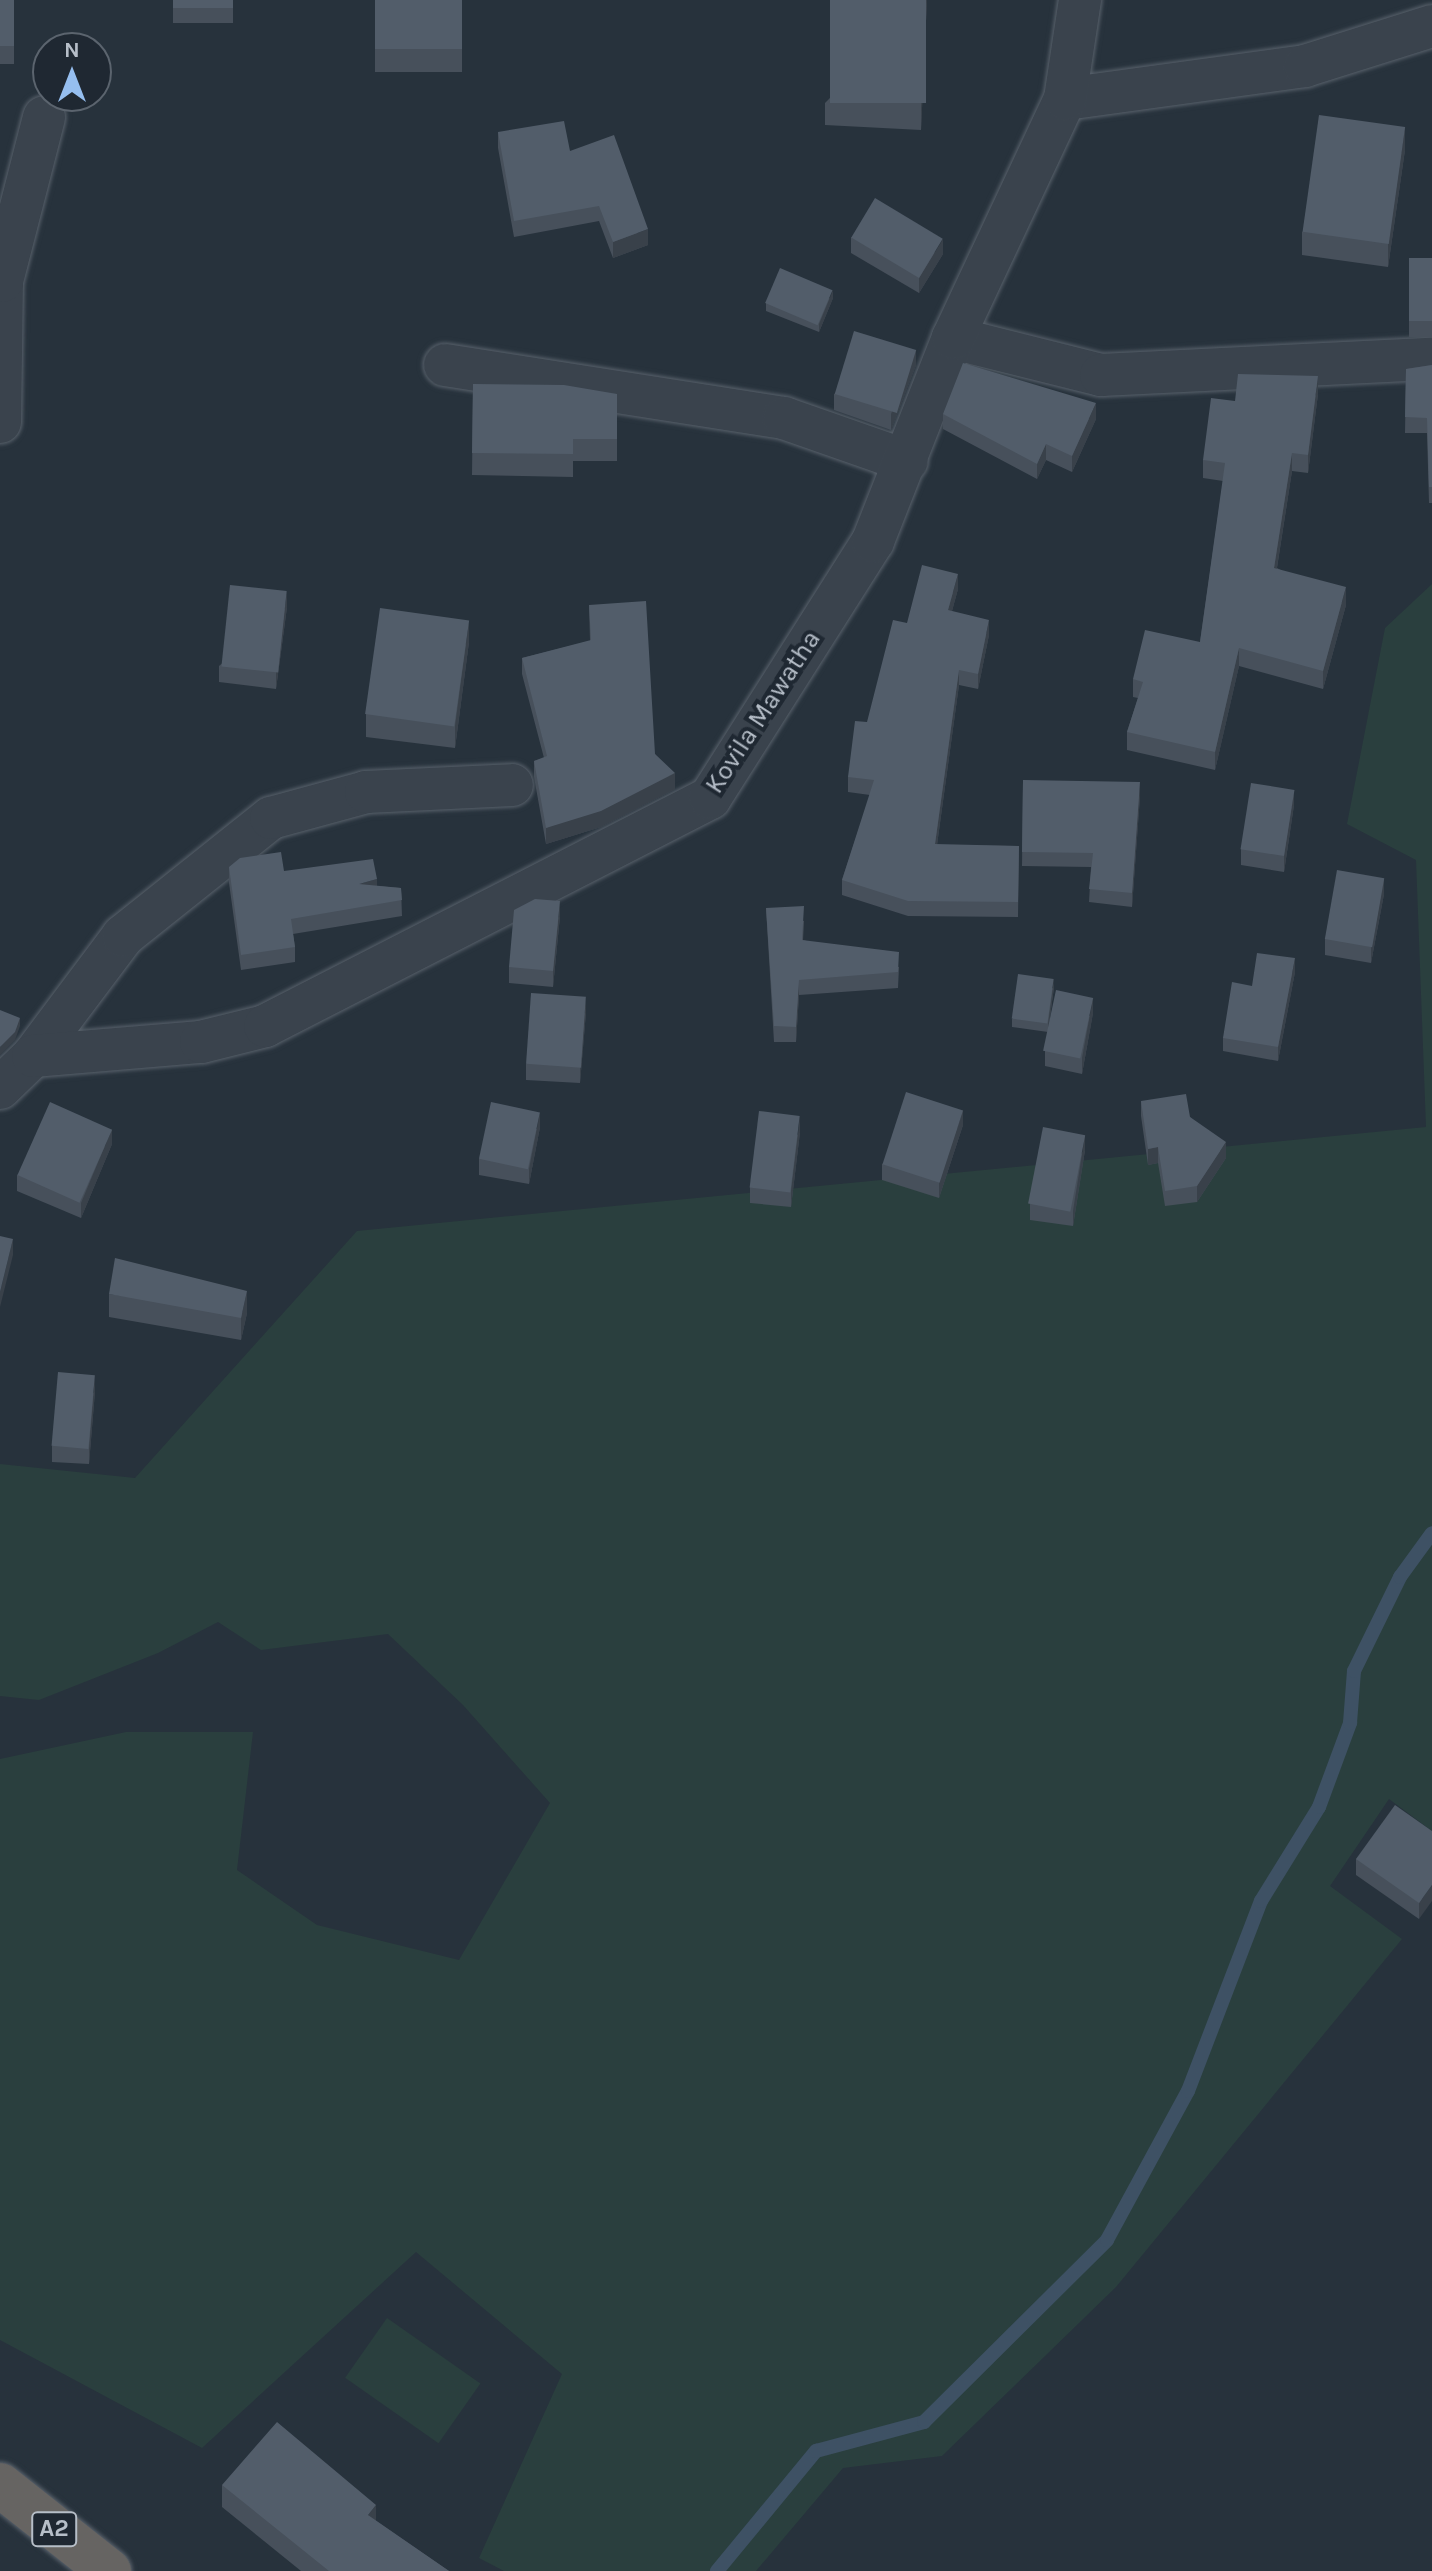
<!DOCTYPE html>
<html>
<head>
<meta charset="utf-8">
<style>
	body { margin:0 }
	#map { position:relative; width:1432px; height:2571px; overflow:hidden; background:#27323c; font-family:Karla,sans-serif }
	div>[style] { position:absolute }
	.green>* { inset:0; background:#2a3f3e; transform-origin:0 0 }
	.stream>* { height:14px; margin:-7px; padding:0 7px; transform-origin:7px; border-radius:7px; background:#3e5164 }
	.roads { filter:drop-shadow(0 0 2px #58616b) drop-shadow(0 0 2px #58616b) }
	.minor>* { height:42px; margin:-21px; padding:0 21px; transform-origin:21px; border-radius:21px; background:#3a434d }
	.trunk>* { height:44px; margin:-22px; padding:0 22px; transform-origin:22px; border-radius:22px; background:#666462 }
	.wall>* { inset:0; background:#47505b; transform-origin:0 0 }
	.shaded-wall>* { inset:0; background:#39414a }
	.building>* { inset:0; background:#525d6a; transform-origin:0 0 }
	span { translate:-50% -50%; white-space:nowrap; text-align:center; line-height:1.15; -webkit-text-stroke:8px #1f2832; paint-order:stroke }
	.shield-label span { padding:2px 6px; background:#1f2832; border:2px solid; border-radius:6px; -webkit-text-stroke-width:0 }
	.shield-label { font-size:24px; color:#b6bec8; font-weight:700 }
	.street-label { font-size:26px; color:#b6bec8 }
	.north { position:absolute; left:32px; top:32px; width:80px; height:80px; box-sizing:border-box; background:#1f2832; border:2px solid #5b646e; border-radius:50%; rotate:0deg; font-size:22px; font-weight:700; line-height:32px; text-align:center; color:#b6bec8 }
	.north::after { content:''; display:block; margin:auto; width:28px; height:36px; background:#95beef; clip-path:polygon(50% 0,100% 100%,50% 72%,0 100%) }
</style>
</head>
<body>
<div id="map">
	<div class="green">
		<i style="clip-path:polygon(1432px 584px,1432px 1831px,1389px 1799px,1330px 1886px,1402px 1939px,1116px 2287px,942px 2456px,843px 2468px,756px 2571px,504px 2571px,479px 2558px,562px 2374px,416px 2252px,202px 2448px,0 2340px,0 1759px,126px 1732px,253px 1732px,237px 1870px,317px 1925px,459px 1960px,550px 1803px,463px 1705px,388px 1634px,261px 1650px,218px 1622px,158px 1653px,39px 1700px,0 1696px,0 1464px,135px 1478px,357px 1231px,1426px 1127px,1416px 860px,1347px 824px,1385px 628px)"></i>
		<i style="left:387px;top:2318px;width:114px;height:73px;rotate:35deg"></i>
	</div>
	<div class="stream">
		<i style="left:717px;top:2571px;width:156px;rotate:-50.5deg"></i>
		<i style="left:816px;top:2451px;width:112px;rotate:-15deg"></i>
		<i style="left:924px;top:2422px;width:258px;rotate:-44.8deg"></i>
		<i style="left:1107px;top:2240px;width:170px;rotate:-61.5deg"></i>
		<i style="left:1188px;top:2091px;width:204px;rotate:-69deg"></i>
		<i style="left:1261px;top:1901px;width:110px;rotate:-58.3deg"></i>
		<i style="left:1319px;top:1807px;width:90px;rotate:-69.7deg"></i>
		<i style="left:1350px;top:1723px;width:52px;rotate:-85.6deg"></i>
		<i style="left:1354px;top:1671px;width:105px;rotate:-63.9deg"></i>
		<i style="left:1400px;top:1577px;width:54px;rotate:-54deg"></i>
	</div>
	<div class="roads">
		<div class="minor">
			<i style="left:1065px;top:99px;width:242px;rotate:-7.8deg"></i>
			<i style="left:1305px;top:66px;width:133px;rotate:-17.5deg"></i>
			<i style="left:953px;top:338px;width:153px;rotate:14deg"></i>
			<i style="left:1101px;top:375px;width:331px;rotate:-2.8deg"></i>
			<i style="left:445px;top:365px;width:343px;rotate:8.9deg"></i>
			<i style="left:784px;top:418px;width:130px;rotate:19.3deg"></i>
			<i style="left:0;top:422px;width:141px;rotate:-89.2deg"></i>
			<i style="left:2px;top:281px;width:169px;rotate:-75.6deg"></i>
			<i style="left:33px;top:1056px;width:150px;rotate:-53.1deg"></i>
			<i style="left:123px;top:936px;width:189px;rotate:-38.6deg"></i>
			<i style="left:271px;top:818px;width:98px;rotate:-15.3deg"></i>
			<i style="left:366px;top:792px;width:146px;rotate:-2.7deg"></i>
			<i style="left:0;top:1088px;width:46px;rotate:-44.1deg"></i>
			<i style="left:33px;top:1056px;width:169px;rotate:-4.8deg"></i>
			<i style="left:201px;top:1042px;width:66px;rotate:-14deg"></i>
			<i style="left:265px;top:1026px;width:500px;rotate:-27.13deg"></i>
			<i style="left:710px;top:798px;width:304px;rotate:-57.6deg"></i>
			<i style="left:873px;top:541px;width:218px;rotate:-68.5deg"></i>
			<i style="left:953px;top:338px;width:264px;rotate:-64.9deg"></i>
			<i style="left:1065px;top:99px;width:100px;rotate:-81.4deg"></i>
		</div>
		<div class="trunk">
			<i style="left:0;top:2485px;width:139px;rotate:38.3deg"></i>
		</div>
	</div>
	<div class="wall">
		<i style="left:0;top:0;width:14px;height:64px"></i>
		<i style="left:173px;top:0;width:60px;height:23px"></i>
		<i style="left:375px;top:0;width:87px;height:72px"></i>
		<i style="clip-path:polygon(927px 0,921px 130px,825px 125px,825px 103px)"></i>
		<i style="clip-path:polygon(498px 132px,570px 151px,648px 245px,613px 258px,599px 221px,514px 237px,498px 148px)"></i>
		<i style="clip-path:polygon(1405px 150px,1388px 267px,1302px 255px,1302px 232px)"></i>
		<i style="clip-path:polygon(851px 237px,943px 254px,919px 293px,851px 253px)"></i>
		<i style="left:1432px;top:258px;width:79px;height:23px;rotate:90deg"></i>
		<i style="clip-path:polygon(833px 298px,819px 332px,766px 311px,766px 303px)"></i>
		<i style="clip-path:polygon(916px 365px,891px 430px,834px 410px,834px 394px)"></i>
		<i style="clip-path:polygon(1432px 365px,1432px 503px,1429px 503px,1427px 433px,1405px 433px,1406px 369px)"></i>
		<i style="clip-path:polygon(473px 384px,617px 394px,617px 461px,573px 461px,573px 477px,472px 475px)"></i>
		<i style="clip-path:polygon(1318px 394px,1308px 473px,1292px 471px,1277px 568px,1346px 605px,1323px 689px,1239px 666px,1215px 770px,1127px 750px,1127px 732px,1138px 698px,1133px 697px,1133px 679px,1200px 642px,1223px 481px,1203px 478px,1203px 460px)"></i>
		<i style="clip-path:polygon(943px 414px,1096px 419px,1072px 472px,1046px 460px,1037px 479px,943px 429px)"></i>
		<i style="clip-path:polygon(958px 589px,952px 611px,989px 635px,978px 689px,959px 685px,937px 845px,1019px 846px,1018px 917px,908px 916px,842px 895px,842px 880px,870px 795px,848px 792px,848px 777px,907px 623px)"></i>
		<i style="clip-path:polygon(589px 605px,655px 754px,675px 789px,601px 827px,546px 844px,534px 777px,534px 761px,544px 758px,522px 674px,522px 658px,590px 641px)"></i>
		<i style="clip-path:polygon(287px 607px,276px 689px,219px 682px,219px 666px)"></i>
		<i style="clip-path:polygon(469px 642px,455px 748px,366px 737px,366px 714px)"></i>
		<i style="clip-path:polygon(1023px 780px,1140px 796px,1132px 907px,1089px 902px,1091px 867px,1022px 866px)"></i>
		<i style="clip-path:polygon(1294px 805px,1284px 872px,1241px 865px,1241px 849px)"></i>
		<i style="clip-path:polygon(229px 867px,284px 871px,377px 886px,401px 888px,402px 916px,293px 934px,295px 947px,295px 962px,241px 970px,229px 883px)"></i>
		<i style="clip-path:polygon(1384px 894px,1371px 963px,1325px 955px,1325px 939px)"></i>
		<i style="clip-path:polygon(766px 908px,804px 921px,803px 940px,899px 967px,898px 988px,799px 995px,796px 1042px,774px 1042px)"></i>
		<i style="clip-path:polygon(560px 916px,553px 987px,509px 983px,509px 967px)"></i>
		<i style="clip-path:polygon(1295px 972px,1278px 1061px,1223px 1051px,1223px 1038px,1252px 986px)"></i>
		<i style="clip-path:polygon(1054px 987px,1048px 1032px,1012px 1027px,1012px 1019px)"></i>
		<i style="clip-path:polygon(586px 1012px,580px 1083px,526px 1080px,526px 1064px)"></i>
		<i style="clip-path:polygon(1093px 1013px,1082px 1074px,1045px 1066px,1045px 1051px)"></i>
		<i style="clip-path:polygon(1141px 1101px,1190px 1117px,1226px 1158px,1197px 1202px,1165px 1206px,1158px 1163px,1148px 1165px,1141px 1116px)"></i>
		<i style="clip-path:polygon(963px 1125px,939px 1198px,882px 1180px,882px 1164px)"></i>
		<i style="clip-path:polygon(540px 1127px,529px 1184px,479px 1175px,479px 1159px)"></i>
		<i style="clip-path:polygon(800px 1132px,791px 1207px,750px 1203px,750px 1187px)"></i>
		<i style="clip-path:polygon(112px 1144px,81px 1218px,17px 1191px,17px 1175px)"></i>
		<i style="clip-path:polygon(1085px 1150px,1073px 1226px,1030px 1220px,1030px 1204px)"></i>
		<i style="clip-path:polygon(109px 1294px,247px 1313px,241px 1340px,109px 1317px)"></i>
		<i style="clip-path:polygon(95px 1391px,89px 1464px,52px 1462px,52px 1446px)"></i>
		<i style="clip-path:polygon(1432px 1831px,1419px 1919px,1356px 1875px,1356px 1859px)"></i>
		<i style="clip-path:polygon(222px 2485px,376px 2521px,449px 2571px,301px 2571px,222px 2507px)"></i>
	</div>
	<div class="shaded-wall">
		<i style="clip-path:polygon(926px 0,927px 0,921px 130px,921px 108px)"></i>
		<i style="clip-path:polygon(1405px 127px,1405px 150px,1388px 267px,1388px 244px)"></i>
		<i style="clip-path:polygon(648px 229px,648px 245px,613px 258px,613px 242px)"></i>
		<i style="clip-path:polygon(943px 239px,943px 254px,919px 293px,919px 278px)"></i>
		<i style="clip-path:polygon(833px 290px,833px 298px,819px 332px,819px 324px)"></i>
		<i style="clip-path:polygon(916px 350px,916px 365px,891px 430px,891px 414px)"></i>
		<i style="clip-path:polygon(1318px 376px,1318px 394px,1308px 473px,1308px 455px)"></i>
		<i style="clip-path:polygon(1096px 403px,1096px 419px,1072px 472px,1072px 456px)"></i>
		<i style="clip-path:polygon(1046px 444px,1046px 460px,1037px 479px,1037px 464px)"></i>
		<i style="clip-path:polygon(1292px 453px,1292px 471px,1274px 586px,1274px 568px)"></i>
		<i style="clip-path:polygon(958px 574px,958px 589px,948px 625px,948px 610px)"></i>
		<i style="clip-path:polygon(1346px 587px,1346px 605px,1323px 689px,1323px 671px)"></i>
		<i style="clip-path:polygon(287px 591px,287px 607px,276px 689px,276px 674px)"></i>
		<i style="clip-path:polygon(469px 620px,469px 642px,455px 748px,455px 726px)"></i>
		<i style="clip-path:polygon(989px 620px,989px 635px,978px 689px,978px 674px)"></i>
		<i style="clip-path:polygon(1239px 648px,1239px 666px,1215px 770px,1215px 752px)"></i>
		<i style="clip-path:polygon(959px 670px,959px 685px,935px 859px,935px 844px)"></i>
		<i style="clip-path:polygon(675px 773px,675px 789px,601px 827px,546px 844px,546px 828px)"></i>
		<i style="clip-path:polygon(1140px 782px,1140px 796px,1132px 907px,1132px 893px)"></i>
		<i style="clip-path:polygon(1294px 790px,1294px 805px,1284px 872px,1284px 856px)"></i>
		<i style="clip-path:polygon(1384px 878px,1384px 894px,1371px 963px,1371px 947px)"></i>
		<i style="clip-path:polygon(377px 879px,377px 894px,359px 884px)"></i>
		<i style="clip-path:polygon(560px 901px,560px 916px,553px 987px,553px 971px)"></i>
		<i style="clip-path:polygon(1295px 958px,1295px 972px,1278px 1061px,1278px 1047px)"></i>
		<i style="clip-path:polygon(1054px 979px,1054px 987px,1048px 1032px,1048px 1024px)"></i>
		<i style="clip-path:polygon(799px 980px,799px 995px,796px 1042px,796px 1027px)"></i>
		<i style="clip-path:polygon(586px 997px,586px 1012px,580px 1083px,580px 1068px)"></i>
		<i style="clip-path:polygon(1093px 998px,1093px 1013px,1082px 1074px,1082px 1058px)"></i>
		<i style="clip-path:polygon(20px 1018px,20px 1026px,15px 1040px,0 1055px,0 1047px)"></i>
		<i style="clip-path:polygon(963px 1110px,963px 1125px,939px 1198px,939px 1182px)"></i>
		<i style="clip-path:polygon(540px 1112px,540px 1127px,529px 1184px,529px 1169px)"></i>
		<i style="clip-path:polygon(800px 1116px,800px 1132px,791px 1207px,791px 1191px)"></i>
		<i style="clip-path:polygon(112px 1129px,112px 1144px,81px 1218px,81px 1203px)"></i>
		<i style="clip-path:polygon(1085px 1135px,1085px 1150px,1073px 1226px,1073px 1211px)"></i>
		<i style="clip-path:polygon(1226px 1142px,1226px 1158px,1197px 1202px,1197px 1186px)"></i>
		<i style="clip-path:polygon(1158px 1147px,1158px 1163px,1148px 1165px,1148px 1149px)"></i>
		<i style="clip-path:polygon(13px 1239px,13px 1255px,0 1307px,0 1292px)"></i>
		<i style="clip-path:polygon(247px 1291px,247px 1313px,241px 1340px,241px 1318px)"></i>
		<i style="clip-path:polygon(95px 1375px,95px 1391px,89px 1464px,89px 1449px)"></i>
		<i style="clip-path:polygon(1432px 1885px,1432px 1901px,1419px 1919px,1419px 1903px)"></i>
		<i style="clip-path:polygon(376px 2505px,376px 2527px,368px 2515px)"></i>
	</div>
	<div class="building">
		<i style="left:0;top:0;width:14px;height:46px"></i>
		<i style="left:173px;top:0;width:60px;height:8px"></i>
		<i style="left:375px;top:0;width:87px;height:49px"></i>
		<i style="left:830px;top:0;width:96px;height:103px"></i>
		<i style="left:1319px;top:115px;width:87px;height:118px;rotate:8deg"></i>
		<i style="clip-path:polygon(564px 121px,570px 151px,614px 135px,648px 229px,613px 242px,599px 206px,514px 221px,498px 132px)"></i>
		<i style="left:875px;top:198px;width:79px;height:46px;rotate:31deg"></i>
		<i style="left:1432px;top:258px;width:63px;height:23px;rotate:90deg"></i>
		<i style="left:780px;top:268px;width:57px;height:38px;rotate:23deg"></i>
		<i style="left:854px;top:331px;width:65px;height:66px;rotate:17deg"></i>
		<i style="clip-path:polygon(963px 363px,1096px 403px,1072px 456px,1046px 444px,1037px 464px,943px 414px)"></i>
		<i style="clip-path:polygon(1432px 365px,1432px 487px,1429px 487px,1427px 418px,1405px 417px,1406px 369px)"></i>
		<i style="clip-path:polygon(1238px 374px,1318px 376px,1308px 455px,1292px 453px,1274px 568px,1346px 587px,1323px 671px,1239px 648px,1215px 752px,1127px 732px,1143px 682px,1133px 679px,1145px 630px,1200px 642px,1225px 463px,1203px 460px,1211px 398px,1235px 401px)"></i>
		<i style="clip-path:polygon(473px 384px,564px 385px,617px 394px,617px 439px,573px 439px,573px 454px,472px 453px)"></i>
		<i style="clip-path:polygon(922px 565px,958px 574px,948px 610px,989px 620px,978px 674px,959px 670px,935px 844px,1019px 846px,1018px 902px,908px 901px,842px 880px,874px 780px,848px 777px,855px 721px,867px 722px,893px 620px,907px 623px)"></i>
		<i style="left:230px;top:585px;width:57px;height:82px;rotate:6deg"></i>
		<i style="clip-path:polygon(646px 601px,655px 754px,675px 773px,601px 811px,546px 828px,534px 761px,547px 756px,522px 658px,591px 640px,589px 605px)"></i>
		<i style="left:380px;top:608px;width:90px;height:107px;rotate:8deg"></i>
		<i style="clip-path:polygon(1023px 780px,1140px 782px,1132px 893px,1089px 889px,1093px 853px,1022px 852px)"></i>
		<i style="left:1251px;top:783px;width:44px;height:67px;rotate:9deg"></i>
		<i style="clip-path:polygon(281px 852px,284px 871px,373px 859px,377px 879px,359px 884px,401px 888px,402px 900px,291px 919px,295px 947px,241px 955px,229px 867px,240px 858px)"></i>
		<i style="left:1337px;top:870px;width:48px;height:70px;rotate:10deg"></i>
		<i style="clip-path:polygon(535px 899px,560px 901px,553px 971px,509px 967px,514px 910px)"></i>
		<i style="clip-path:polygon(804px 906px,802px 940px,899px 952px,898px 972px,799px 980px,796px 1027px,774px 1026px,766px 908px)"></i>
		<i style="clip-path:polygon(1257px 953px,1295px 958px,1278px 1047px,1223px 1038px,1232px 982px,1252px 986px)"></i>
		<i style="left:1018px;top:974px;width:36px;height:45px;rotate:8deg"></i>
		<i style="left:1056px;top:990px;width:38px;height:62px;rotate:12deg"></i>
		<i style="left:531px;top:993px;width:55px;height:71px;rotate:4deg"></i>
		<i style="clip-path:polygon(0 1010px,20px 1018px,15px 1032px,0 1047px)"></i>
		<i style="left:906px;top:1092px;width:60px;height:76px;rotate:18deg"></i>
		<i style="clip-path:polygon(1186px 1094px,1190px 1117px,1226px 1142px,1197px 1186px,1165px 1191px,1158px 1147px,1148px 1149px,1141px 1101px)"></i>
		<i style="left:50px;top:1102px;width:68px;height:80px;rotate:24deg"></i>
		<i style="left:491px;top:1102px;width:50px;height:58px;rotate:12deg"></i>
		<i style="left:759px;top:1111px;width:41px;height:77px;rotate:7deg"></i>
		<i style="left:1043px;top:1127px;width:43px;height:78px;rotate:11deg"></i>
		<i style="clip-path:polygon(0 1236px,13px 1239px,0 1292px)"></i>
		<i style="clip-path:polygon(115px 1258px,247px 1291px,241px 1318px,109px 1294px)"></i>
		<i style="left:58px;top:1372px;width:37px;height:74px;rotate:5deg"></i>
		<i style="clip-path:polygon(1395px 1805px,1432px 1831px,1432px 1885px,1419px 1903px,1356px 1859px)"></i>
		<i style="clip-path:polygon(277px 2422px,376px 2505px,368px 2515px,449px 2571px,329px 2571px,222px 2485px)"></i>
	</div>
	<div class="shield-label">
		<span style="left:54px;top:2529px">A2</span>
	</div>
	<div class="street-label">
		<span style="left:763px;top:712px;rotate:-57deg">Kovila Mawatha</span>
	</div>
	<div class="north">N</div>
</div>
</body>
</html>
